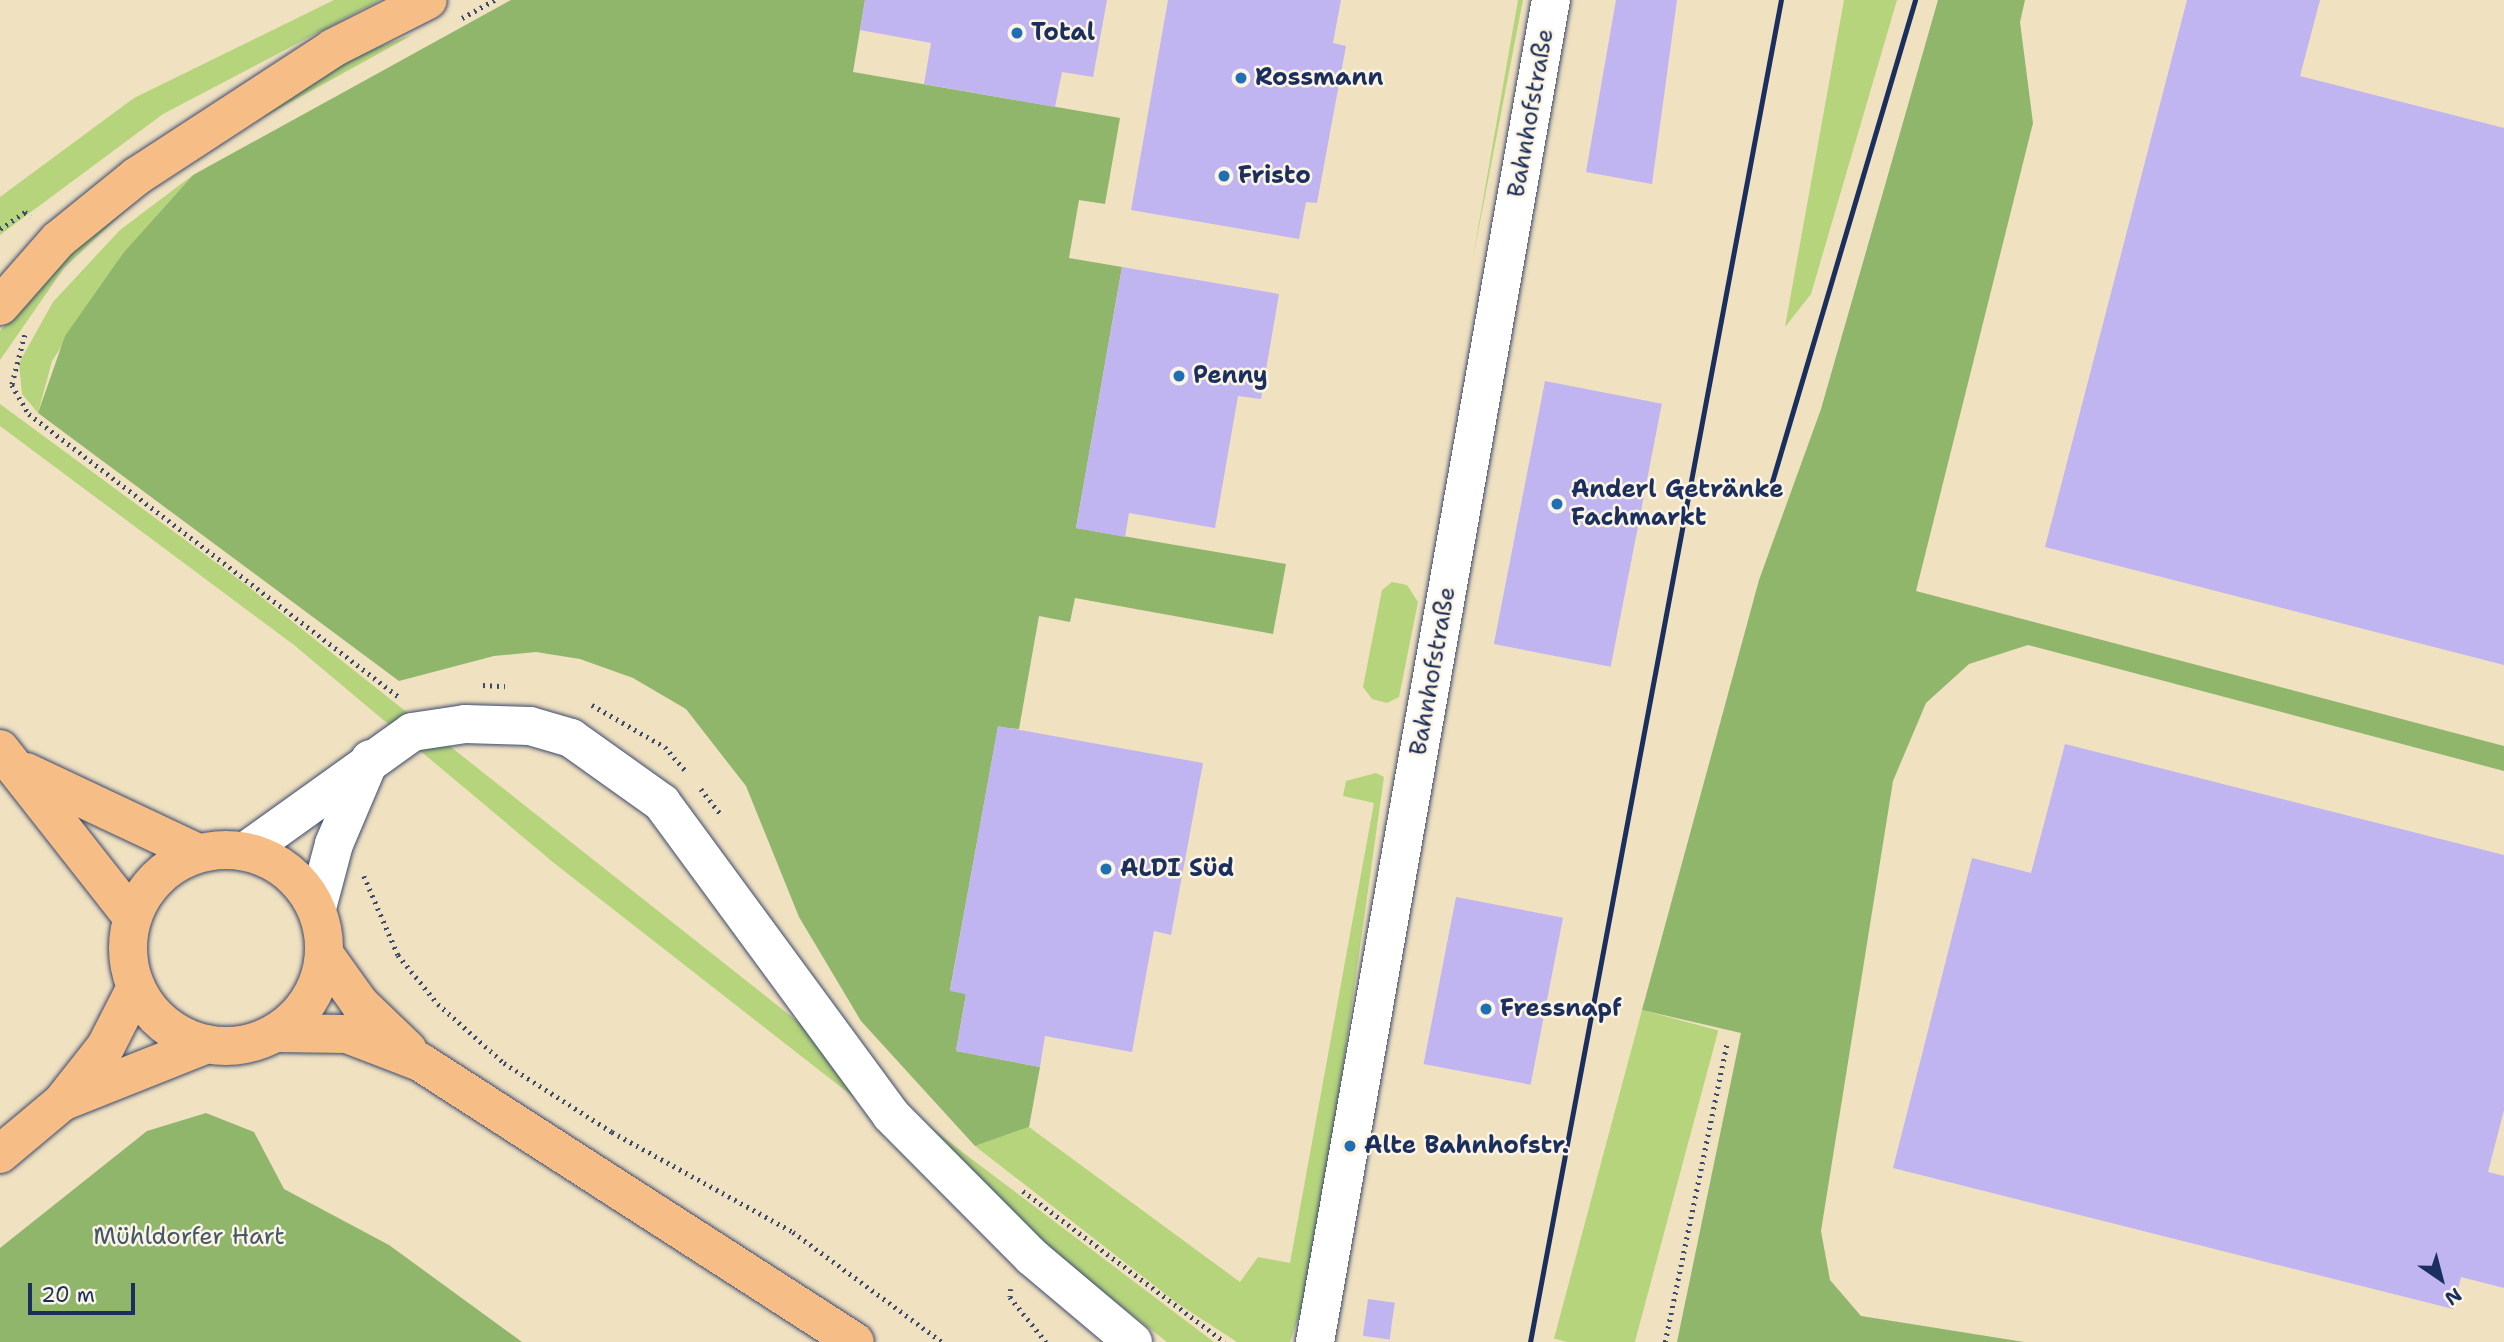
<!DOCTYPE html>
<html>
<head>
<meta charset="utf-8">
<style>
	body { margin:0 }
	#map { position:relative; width:2504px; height:1342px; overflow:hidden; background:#f0e1c1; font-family:"Shantell Sans",sans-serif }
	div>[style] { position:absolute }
	.green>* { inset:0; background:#b5d47c; transform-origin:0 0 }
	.forest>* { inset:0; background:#90b66c }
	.building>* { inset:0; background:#c0b5f1; transform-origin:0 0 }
	.path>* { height:4.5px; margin-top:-2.25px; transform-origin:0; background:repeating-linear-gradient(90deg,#3b4a6d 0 2px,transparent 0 7px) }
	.roads { filter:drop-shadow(0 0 2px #3b4a6d) drop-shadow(0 0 2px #3b4a6d) }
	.minor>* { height:38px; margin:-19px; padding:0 19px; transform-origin:19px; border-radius:19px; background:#fff }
	.major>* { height:38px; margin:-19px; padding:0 19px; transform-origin:19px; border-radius:19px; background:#f6be86 }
	.major>.ring { margin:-19px; padding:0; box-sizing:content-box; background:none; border:38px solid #f6be86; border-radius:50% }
	.rail>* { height:5px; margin:-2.5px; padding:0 2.5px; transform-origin:2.5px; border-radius:2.5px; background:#1b2f5e }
	.dots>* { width:19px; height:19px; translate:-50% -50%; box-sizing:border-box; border:4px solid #fcf5e5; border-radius:50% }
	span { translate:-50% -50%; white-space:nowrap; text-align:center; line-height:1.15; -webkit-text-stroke:5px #fcf5e5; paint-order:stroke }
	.poi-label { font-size:24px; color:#1b2f5e; font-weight:700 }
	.left { translate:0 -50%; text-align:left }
	.street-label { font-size:24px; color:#1b2f5e }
	.park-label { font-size:24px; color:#425866 }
	.north { position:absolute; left:2406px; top:1244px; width:70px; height:70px; -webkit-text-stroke:5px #fcf5e5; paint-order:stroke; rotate:145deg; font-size:19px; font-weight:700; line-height:28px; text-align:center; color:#1b2f5e }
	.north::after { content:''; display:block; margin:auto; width:24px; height:32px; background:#1b2f5e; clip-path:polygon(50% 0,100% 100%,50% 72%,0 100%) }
	.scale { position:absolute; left:28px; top:1283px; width:107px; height:32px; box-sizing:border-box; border:4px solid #1b2f5e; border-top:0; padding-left:9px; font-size:21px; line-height:24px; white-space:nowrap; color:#1b2f5e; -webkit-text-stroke:5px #fcf5e5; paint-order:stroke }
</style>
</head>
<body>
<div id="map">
	<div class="green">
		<i style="clip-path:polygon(334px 0,380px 0,163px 114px,0 235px,0 197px,134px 98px)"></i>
		<i style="clip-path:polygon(1518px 0,1523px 0,1472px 263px)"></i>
		<i style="clip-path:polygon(1844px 0,1897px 0,1811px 294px,1785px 327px)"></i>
		<i style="clip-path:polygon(414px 34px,246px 127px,142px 195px,64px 268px,0 360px,0 331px,101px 215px,325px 67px)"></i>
		<i style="clip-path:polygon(193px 175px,124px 252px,52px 361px,38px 413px,22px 394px,19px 363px,53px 302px,120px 230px)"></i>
		<i style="clip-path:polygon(0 404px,245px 584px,965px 1154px,1214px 1342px,1167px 1342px,554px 863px,294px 645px,0 426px)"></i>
		<i style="clip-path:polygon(1392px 582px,1407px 585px,1418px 602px,1399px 697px,1387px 703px,1372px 699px,1363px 687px,1382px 590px)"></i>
		<i style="clip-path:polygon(1376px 773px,1384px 777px,1314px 1273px,1290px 1342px,1237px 1342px,1177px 1303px,975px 1146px,1029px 1127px,1240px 1282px,1258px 1257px,1290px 1263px,1374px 803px,1343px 796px,1346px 781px)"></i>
		<i style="left:1642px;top:1010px;width:79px;height:340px;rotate:15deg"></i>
	</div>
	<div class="forest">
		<i style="clip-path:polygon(511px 0,865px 0,853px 72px,1120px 118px,1105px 204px,1079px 200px,1069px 258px,1122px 267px,1076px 528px,1286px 564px,1273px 634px,1075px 598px,1070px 622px,1039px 616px,1019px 729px,998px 727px,950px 990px,966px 994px,956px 1051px,1040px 1067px,1029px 1127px,975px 1146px,861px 1021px,799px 917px,746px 786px,686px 709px,633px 678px,580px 659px,536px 652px,494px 656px,399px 681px,38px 413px,65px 336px,124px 252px,193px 175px)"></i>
		<i style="clip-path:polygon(1938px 0,2025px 0,2020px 22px,2033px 123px,1916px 591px,2504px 746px,2504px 771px,2028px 645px,1969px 664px,1926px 703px,1893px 781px,1821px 1231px,1830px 1280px,1861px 1316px,2024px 1342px,1677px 1342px,1741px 1033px,1642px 1010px,1759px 580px,1821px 409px)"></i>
		<i style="clip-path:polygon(206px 1113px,254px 1132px,284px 1189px,389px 1245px,522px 1342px,0 1342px,0 1248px,147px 1131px)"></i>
	</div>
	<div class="building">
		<i style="clip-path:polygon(865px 0,1107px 0,1093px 77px,1062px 72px,1055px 107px,924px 84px,931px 43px,860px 30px)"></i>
		<i style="clip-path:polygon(1168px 0,1341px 0,1333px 43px,1346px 46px,1317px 203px,1306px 202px,1299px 239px,1131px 210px)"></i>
		<i style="clip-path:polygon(1616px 0,1677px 0,1652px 184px,1586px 172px)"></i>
		<i style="clip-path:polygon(2187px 0,2320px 0,2300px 76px,2504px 128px,2504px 665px,2045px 547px)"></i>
		<i style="clip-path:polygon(1122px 267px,1279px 294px,1261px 399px,1238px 396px,1215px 528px,1129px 513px,1125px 537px,1076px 528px)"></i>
		<i style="left:1545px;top:381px;width:119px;height:268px;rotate:11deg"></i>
		<i style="clip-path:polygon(998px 726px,1203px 763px,1171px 935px,1154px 931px,1132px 1052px,1045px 1036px,1040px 1067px,956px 1051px,966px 994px,950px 991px)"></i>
		<i style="clip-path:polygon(2065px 744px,2504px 855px,2504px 1110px,2488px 1172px,2504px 1176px,2504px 1288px,2461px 1277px,2453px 1309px,1893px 1168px,1972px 858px,2031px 873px)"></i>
		<i style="left:1456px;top:897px;width:109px;height:170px;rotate:11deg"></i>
		<i style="left:1368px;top:1299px;width:27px;height:37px;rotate:8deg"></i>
	</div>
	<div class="path">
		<i style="left:462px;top:18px;width:38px;rotate:-29deg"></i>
		<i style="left:0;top:229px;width:30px;rotate:-34deg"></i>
		<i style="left:25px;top:212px;width:7px;rotate:34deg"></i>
		<i style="left:25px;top:335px;width:52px;rotate:104.6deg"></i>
		<i style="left:12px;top:385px;width:34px;rotate:60deg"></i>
		<i style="left:29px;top:414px;width:468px;rotate:37.4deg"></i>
		<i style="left:483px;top:685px;width:22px;rotate:3deg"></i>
		<i style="left:592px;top:705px;width:84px;rotate:29.9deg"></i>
		<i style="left:665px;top:747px;width:32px;rotate:49deg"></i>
		<i style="left:701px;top:789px;width:33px;rotate:52deg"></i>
		<i style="left:364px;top:876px;width:86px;rotate:66.7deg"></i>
		<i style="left:398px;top:955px;width:63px;rotate:50.8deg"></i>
		<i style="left:438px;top:1004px;width:89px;rotate:41.8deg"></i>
		<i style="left:504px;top:1063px;width:128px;rotate:32.6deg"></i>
		<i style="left:612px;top:1132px;width:207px;rotate:28.9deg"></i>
		<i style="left:793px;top:1232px;width:185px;rotate:36.4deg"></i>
		<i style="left:1023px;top:1191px;width:252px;rotate:36.8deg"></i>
		<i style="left:1011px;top:1289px;width:8px;rotate:97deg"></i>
		<i style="left:1010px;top:1297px;width:58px;rotate:51.3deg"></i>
		<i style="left:1665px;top:1342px;width:305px;rotate:-78.3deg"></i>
	</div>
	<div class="roads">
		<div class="minor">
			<i style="left:246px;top:851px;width:204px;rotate:-35.6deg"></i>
			<i style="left:412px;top:732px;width:54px;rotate:-8.6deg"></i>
			<i style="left:465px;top:724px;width:65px;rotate:1.8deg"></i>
			<i style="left:530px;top:726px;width:43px;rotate:16.3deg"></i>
			<i style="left:571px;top:738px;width:112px;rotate:35.5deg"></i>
			<i style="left:662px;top:803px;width:387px;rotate:53.7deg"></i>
			<i style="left:891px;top:1115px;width:200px;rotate:45.2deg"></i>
			<i style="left:1032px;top:1257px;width:132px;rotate:40.1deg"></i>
			<i style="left:317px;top:908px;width:66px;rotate:-75.1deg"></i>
			<i style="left:334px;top:844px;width:92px;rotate:-67deg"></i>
			<i style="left:1315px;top:1342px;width:1363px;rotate:-80.03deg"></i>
		</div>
		<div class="major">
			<i style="left:0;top:306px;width:88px;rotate:-48.7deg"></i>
			<i style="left:58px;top:240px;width:102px;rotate:-39deg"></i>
			<i style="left:137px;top:176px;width:234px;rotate:-33.1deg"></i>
			<i style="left:333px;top:48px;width:106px;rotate:-26.8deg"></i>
			<i style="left:0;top:749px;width:214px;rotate:51.8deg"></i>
			<i style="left:26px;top:772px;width:190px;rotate:25.2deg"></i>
			<i class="ring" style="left:128px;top:850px;width:158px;height:158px"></i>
			<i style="left:325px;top:955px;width:60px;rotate:54.5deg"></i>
			<i style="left:360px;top:1004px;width:66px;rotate:43.8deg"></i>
			<i style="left:276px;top:1033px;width:71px;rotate:0.8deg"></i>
			<i style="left:347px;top:1034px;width:78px;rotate:21deg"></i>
			<i style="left:420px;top:1062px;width:517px;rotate:32.77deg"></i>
			<i style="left:64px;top:1101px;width:154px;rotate:-21.7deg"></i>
			<i style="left:0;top:1154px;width:81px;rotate:-40deg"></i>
			<i style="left:62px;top:1102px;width:71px;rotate:-51.8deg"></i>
			<i style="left:106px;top:1046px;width:66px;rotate:-63deg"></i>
		</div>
	</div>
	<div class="rail">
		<i style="left:1771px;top:485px;width:506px;rotate:-73.46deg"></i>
		<i style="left:1530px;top:1342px;width:1365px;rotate:-79.41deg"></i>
	</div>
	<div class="dots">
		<i style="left:1017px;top:33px;background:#1f6fb2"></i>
		<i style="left:1241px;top:78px;background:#1f6fb2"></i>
		<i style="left:1224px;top:176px;background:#1f6fb2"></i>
		<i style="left:1179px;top:376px;background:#1f6fb2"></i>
		<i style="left:1557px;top:504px;background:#1f6fb2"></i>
		<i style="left:1106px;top:869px;background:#1f6fb2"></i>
		<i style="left:1486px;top:1009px;background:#1f6fb2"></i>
		<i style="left:1350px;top:1146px;background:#1f6fb2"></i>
	</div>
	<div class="poi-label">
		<span class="left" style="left:1031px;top:33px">Total</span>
		<span class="left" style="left:1255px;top:78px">Rossmann</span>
		<span class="left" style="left:1238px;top:176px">Fristo</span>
		<span class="left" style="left:1193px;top:376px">Penny</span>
		<span class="left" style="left:1571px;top:504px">Anderl Getränke<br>Fachmarkt</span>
		<span class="left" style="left:1120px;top:869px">ALDI Süd</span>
		<span class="left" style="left:1500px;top:1009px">Fressnapf</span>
		<span class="left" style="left:1364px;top:1146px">Alte Bahnhofstr.</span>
	</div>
	<div class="street-label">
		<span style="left:1531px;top:113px;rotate:-80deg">Bahnhofstraße</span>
		<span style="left:1433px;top:671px;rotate:-80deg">Bahnhofstraße</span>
	</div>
	<div class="park-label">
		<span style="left:189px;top:1237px">Mühldorfer Hart</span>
	</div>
	<div class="north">N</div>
	<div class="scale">20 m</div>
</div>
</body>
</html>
